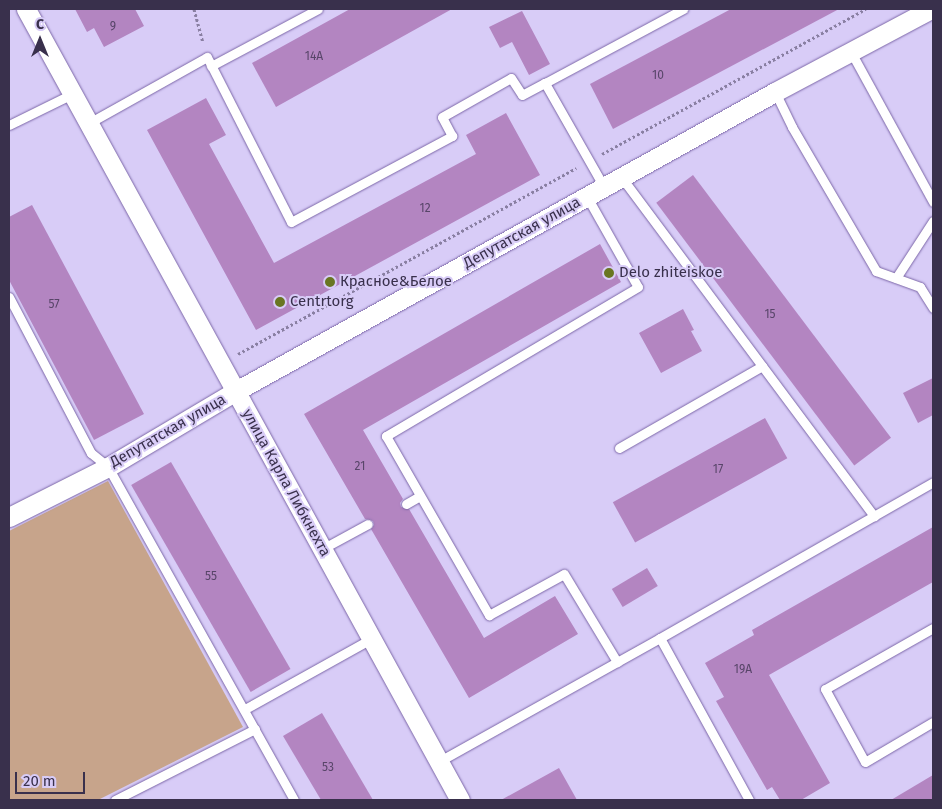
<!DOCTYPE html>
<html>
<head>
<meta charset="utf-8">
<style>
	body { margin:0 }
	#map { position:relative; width:942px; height:809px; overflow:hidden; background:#d8ccf7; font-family:"Fira Sans",sans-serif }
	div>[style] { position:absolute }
	.green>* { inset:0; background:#c7a48b }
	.building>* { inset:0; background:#b385c1; transform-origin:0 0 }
	.path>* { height:3px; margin-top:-1.5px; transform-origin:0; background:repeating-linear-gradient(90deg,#897fa2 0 2.5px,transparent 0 5px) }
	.roads { filter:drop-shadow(0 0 1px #7c67a8) drop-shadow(0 0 1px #7c67a8) }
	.lane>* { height:9px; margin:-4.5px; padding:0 4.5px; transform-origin:4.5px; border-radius:4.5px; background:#fff }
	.street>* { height:19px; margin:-9.5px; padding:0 9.5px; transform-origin:9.5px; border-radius:9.5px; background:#fff }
	.dots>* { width:14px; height:14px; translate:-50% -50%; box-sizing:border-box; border:2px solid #d8ccf7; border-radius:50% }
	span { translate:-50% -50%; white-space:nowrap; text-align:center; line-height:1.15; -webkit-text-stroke:4px #d8ccf7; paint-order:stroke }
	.number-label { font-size:12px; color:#584569 }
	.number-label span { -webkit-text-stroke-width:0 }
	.street-label { font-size:15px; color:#39304c }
	.poi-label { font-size:15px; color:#39304c }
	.left { translate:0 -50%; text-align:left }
	.frame { position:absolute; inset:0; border:10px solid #39304c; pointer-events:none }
	.north { position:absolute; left:15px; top:15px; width:50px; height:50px; -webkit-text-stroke:4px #d8ccf7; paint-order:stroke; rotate:0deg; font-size:14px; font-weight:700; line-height:20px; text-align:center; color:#39304c }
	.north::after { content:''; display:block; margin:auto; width:18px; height:22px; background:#39304c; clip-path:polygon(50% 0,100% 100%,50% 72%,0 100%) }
	.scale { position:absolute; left:15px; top:772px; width:70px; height:22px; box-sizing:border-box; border:2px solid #39304c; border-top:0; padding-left:6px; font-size:15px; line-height:18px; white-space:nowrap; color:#39304c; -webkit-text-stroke:4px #d8ccf7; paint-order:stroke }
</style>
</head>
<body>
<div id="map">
	<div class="green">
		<i style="clip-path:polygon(108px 481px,243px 727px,98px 800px,9px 800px,9px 531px)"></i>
	</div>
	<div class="building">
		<i style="clip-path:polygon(75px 9px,135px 9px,144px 26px,104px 47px,94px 28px,87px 32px)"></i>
		<i style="clip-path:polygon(350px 9px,452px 9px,276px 107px,252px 63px)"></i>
		<i style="clip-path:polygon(731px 9px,839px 9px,613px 129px,590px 84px)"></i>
		<i style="clip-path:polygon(522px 11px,550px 64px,529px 75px,512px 42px,500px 48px,489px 27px)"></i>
		<i style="clip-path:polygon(206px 98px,226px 135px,209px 144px,274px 263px,476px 154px,466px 135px,506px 113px,540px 175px,256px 330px,147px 130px)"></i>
		<i style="left:693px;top:175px;width:329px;height:46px;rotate:53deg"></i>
		<i style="clip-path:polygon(32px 205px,144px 414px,94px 440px,9px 280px,9px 217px)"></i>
		<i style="clip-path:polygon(600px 244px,621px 282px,363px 430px,403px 499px,400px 503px,401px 507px,409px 509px,484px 638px,555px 596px,578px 634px,469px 698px,371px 529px,374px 525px,373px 521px,365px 519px,304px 414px)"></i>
		<i style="clip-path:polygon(683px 309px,694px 330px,691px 331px,702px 351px,661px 373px,639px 333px)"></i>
		<i style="clip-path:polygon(933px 378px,933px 415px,918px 423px,903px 393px)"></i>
		<i style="left:765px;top:418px;width:46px;height:174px;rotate:61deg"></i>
		<i style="left:171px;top:462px;width:239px;height:46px;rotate:60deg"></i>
		<i style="clip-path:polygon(933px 527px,933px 582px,769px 675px,830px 783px,801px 800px,780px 800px,772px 787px,767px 790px,716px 701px,724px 697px,705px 663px,754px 635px,752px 630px)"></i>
		<i style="left:647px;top:568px;width:21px;height:41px;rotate:59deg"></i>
		<i style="clip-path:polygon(322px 713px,373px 800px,321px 800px,283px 736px)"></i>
		<i style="clip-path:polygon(559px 768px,577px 800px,501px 800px)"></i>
		<i style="clip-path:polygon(933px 775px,933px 800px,891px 800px)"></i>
	</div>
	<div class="path">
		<i style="left:194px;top:9px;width:34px;rotate:75deg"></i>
		<i style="left:602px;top:154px;width:301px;rotate:-28.8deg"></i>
		<i style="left:238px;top:354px;width:386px;rotate:-28.8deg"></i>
	</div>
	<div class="roads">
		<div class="lane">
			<i style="left:851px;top:52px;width:171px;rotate:61.3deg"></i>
			<i style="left:211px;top:66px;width:121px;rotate:-28deg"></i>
			<i style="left:775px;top:92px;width:39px;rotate:64deg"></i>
			<i style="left:792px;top:127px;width:167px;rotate:59.7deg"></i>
			<i style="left:876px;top:271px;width:47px;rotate:20deg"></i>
			<i style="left:920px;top:287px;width:25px;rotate:58deg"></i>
			<i style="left:89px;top:123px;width:135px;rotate:-29.2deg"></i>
			<i style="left:207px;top:57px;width:185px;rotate:63deg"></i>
			<i style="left:291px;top:222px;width:183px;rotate:-28.1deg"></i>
			<i style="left:452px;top:136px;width:21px;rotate:-118deg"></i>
			<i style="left:442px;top:117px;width:79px;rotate:-29.5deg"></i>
			<i style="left:511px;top:78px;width:20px;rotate:57deg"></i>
			<i style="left:522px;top:95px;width:26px;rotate:-28deg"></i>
			<i style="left:9px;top:125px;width:70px;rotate:-26.2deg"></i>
			<i style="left:622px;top:178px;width:422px;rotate:53.3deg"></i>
			<i style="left:604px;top:187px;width:120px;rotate:-119.6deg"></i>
			<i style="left:545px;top:83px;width:157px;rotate:-28.2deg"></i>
			<i style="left:587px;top:197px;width:103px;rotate:60.5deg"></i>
			<i style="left:638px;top:287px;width:293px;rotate:149.4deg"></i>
			<i style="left:386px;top:436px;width:207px;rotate:60.1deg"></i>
			<i style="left:489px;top:615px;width:85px;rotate:-28.7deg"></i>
			<i style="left:564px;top:574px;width:103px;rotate:58.9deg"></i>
			<i style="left:896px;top:278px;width:68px;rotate:-57deg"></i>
			<i style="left:9px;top:297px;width:176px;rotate:62.3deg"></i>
			<i style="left:91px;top:453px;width:22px;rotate:39deg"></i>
			<i style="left:108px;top:467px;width:381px;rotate:60.8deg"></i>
			<i style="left:619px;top:448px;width:165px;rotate:-29.8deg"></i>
			<i style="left:406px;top:504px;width:16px;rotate:-30deg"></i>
			<i style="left:322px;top:549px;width:52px;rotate:-28.5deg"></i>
			<i style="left:933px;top:628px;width:124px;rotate:150.5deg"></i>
			<i style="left:825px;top:689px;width:83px;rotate:61.3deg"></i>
			<i style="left:865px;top:762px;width:79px;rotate:-30.5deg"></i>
			<i style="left:660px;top:638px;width:185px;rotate:61.2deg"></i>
			<i style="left:245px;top:709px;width:144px;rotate:-29.1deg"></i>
			<i style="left:438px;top:762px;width:254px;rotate:-29.2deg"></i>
			<i style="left:660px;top:638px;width:314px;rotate:-29.7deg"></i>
			<i style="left:115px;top:800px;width:157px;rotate:-26.9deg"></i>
		</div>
		<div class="street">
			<i style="left:26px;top:9px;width:902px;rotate:61.25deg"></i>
			<i style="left:9px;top:517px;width:111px;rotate:-26.8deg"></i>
			<i style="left:108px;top:467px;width:149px;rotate:-30.7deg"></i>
			<i style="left:236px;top:391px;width:616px;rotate:-29.02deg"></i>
			<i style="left:775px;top:92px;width:177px;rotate:-28deg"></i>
		</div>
	</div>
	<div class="dots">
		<i style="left:609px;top:273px;background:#697622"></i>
		<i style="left:330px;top:282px;background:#697622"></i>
		<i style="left:280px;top:302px;background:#697622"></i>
	</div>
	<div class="number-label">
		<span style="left:113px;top:27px">9</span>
		<span style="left:314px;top:57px">14А</span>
		<span style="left:658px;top:76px">10</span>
		<span style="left:425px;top:209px">12</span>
		<span style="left:54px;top:305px">57</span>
		<span style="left:770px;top:315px">15</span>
		<span style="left:360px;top:467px">21</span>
		<span style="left:718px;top:470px">17</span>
		<span style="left:211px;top:577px">55</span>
		<span style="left:743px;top:670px">19А</span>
		<span style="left:328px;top:768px">53</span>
	</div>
	<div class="street-label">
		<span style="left:522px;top:233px;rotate:-29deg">Депутатская улица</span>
		<span style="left:168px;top:431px;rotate:-30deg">Депутатская улица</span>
		<span style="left:286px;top:483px;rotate:61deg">улица Карла Либкнехта</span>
	</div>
	<div class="poi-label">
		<span class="left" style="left:619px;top:273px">Delo zhiteiskoe</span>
		<span class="left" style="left:340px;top:282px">Красное&amp;Белое</span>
		<span class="left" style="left:290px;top:302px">Centrtorg</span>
	</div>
	<div class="frame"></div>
	<div class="north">С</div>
	<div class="scale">20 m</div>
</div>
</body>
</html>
